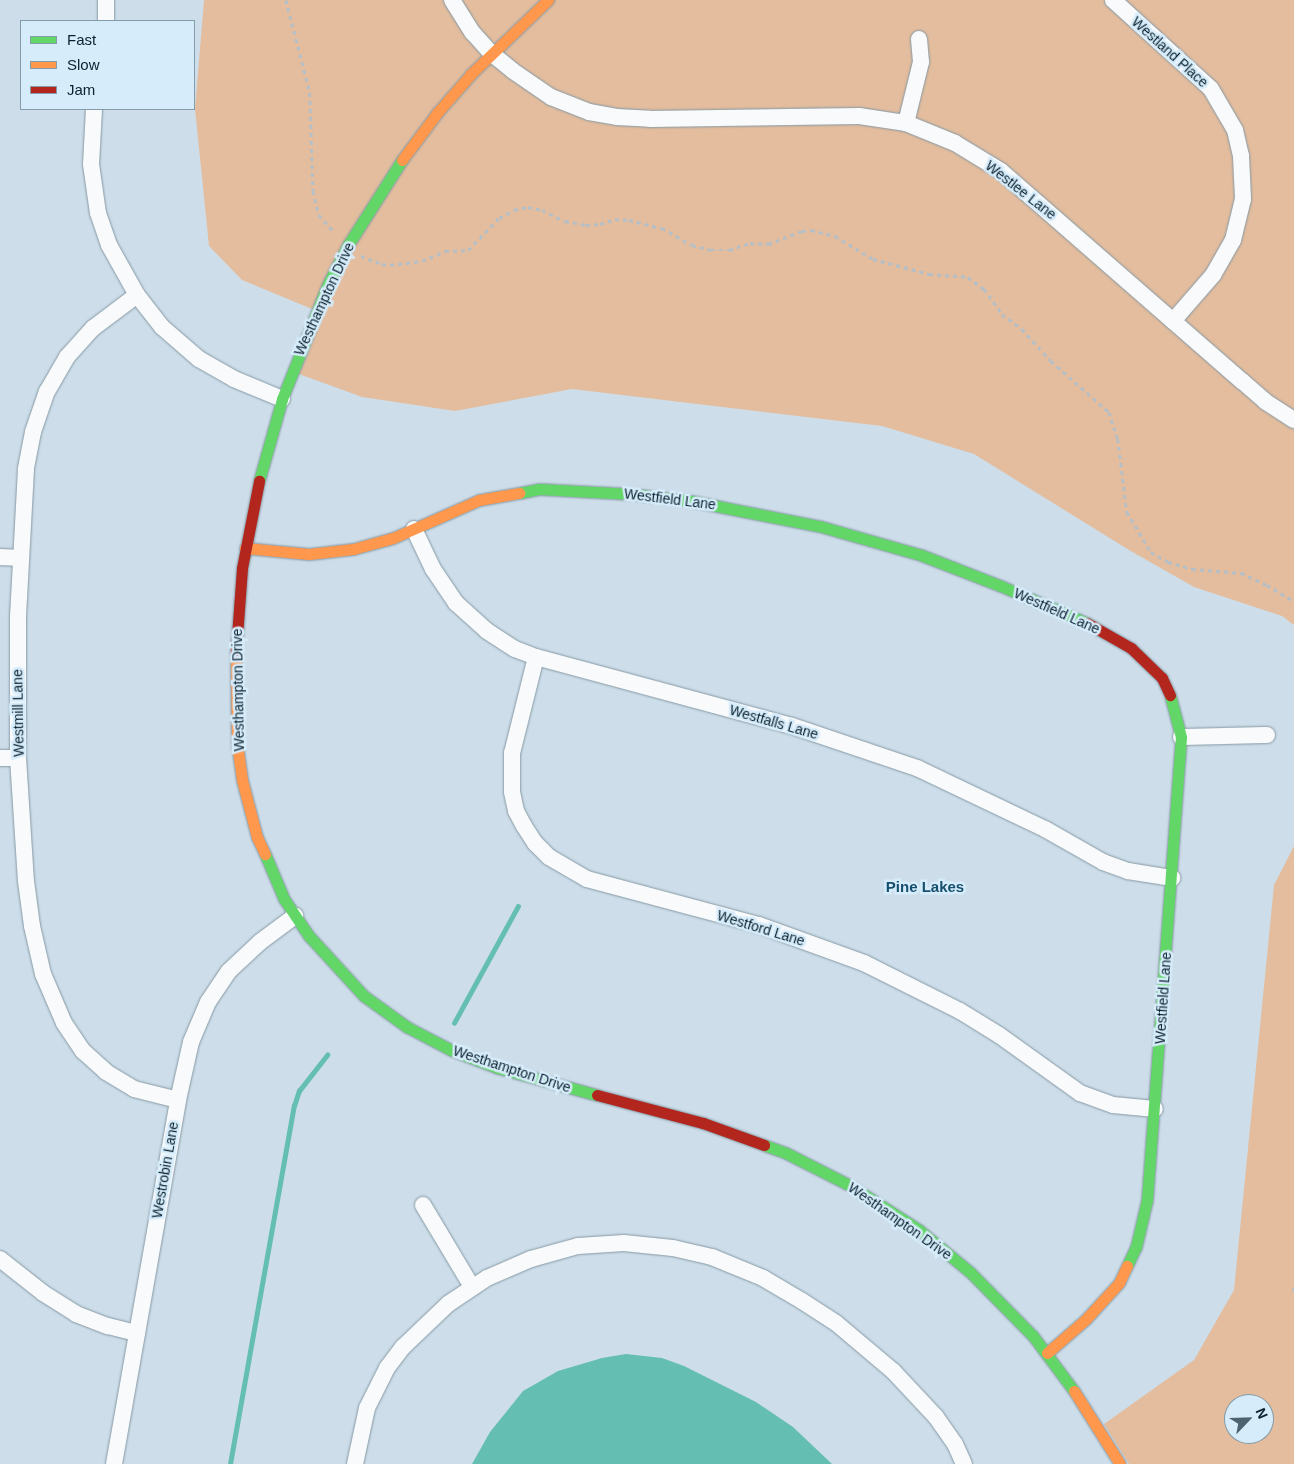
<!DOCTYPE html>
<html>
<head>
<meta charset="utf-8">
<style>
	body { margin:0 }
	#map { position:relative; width:1294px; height:1464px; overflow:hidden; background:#cddeea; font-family:Arial,sans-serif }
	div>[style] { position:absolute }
	.green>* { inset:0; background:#e3bd9e }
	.water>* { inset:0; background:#65beb2 }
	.stream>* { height:4.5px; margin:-2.25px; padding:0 2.25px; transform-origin:2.25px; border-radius:2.25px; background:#65beb2 }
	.path>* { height:2.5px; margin-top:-1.25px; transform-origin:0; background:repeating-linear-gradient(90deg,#b6bfc5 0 4px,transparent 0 8px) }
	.roads { filter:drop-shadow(0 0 1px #8799a4) drop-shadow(0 0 1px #8799a4) }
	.street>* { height:16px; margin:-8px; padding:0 8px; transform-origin:8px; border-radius:8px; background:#f8fafc }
	.fast>* { height:11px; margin:-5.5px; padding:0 5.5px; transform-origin:5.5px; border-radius:5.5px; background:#63d668 }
	.slow>* { height:11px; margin:-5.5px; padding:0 5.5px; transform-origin:5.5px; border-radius:5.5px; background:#ff974d }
	.jam>* { height:11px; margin:-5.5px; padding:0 5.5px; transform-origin:5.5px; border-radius:5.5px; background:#b3261e }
	span { translate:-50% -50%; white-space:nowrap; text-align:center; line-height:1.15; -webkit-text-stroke:5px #d6ecfb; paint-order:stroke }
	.street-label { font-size:14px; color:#0a212e }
	.neighbourhood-label { font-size:15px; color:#174f6e; font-weight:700 }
	.legend { position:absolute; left:20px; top:20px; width:175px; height:90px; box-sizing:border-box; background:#d6ecfb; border:1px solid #849ba9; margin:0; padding:6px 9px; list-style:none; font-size:15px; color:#0a212e }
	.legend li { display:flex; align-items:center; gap:10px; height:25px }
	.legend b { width:25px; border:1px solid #849ba9 }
	.north { position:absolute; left:1224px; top:1394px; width:50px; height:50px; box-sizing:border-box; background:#d6ecfb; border:1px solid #849ba9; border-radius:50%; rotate:66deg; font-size:14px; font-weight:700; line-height:20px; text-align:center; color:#0a212e }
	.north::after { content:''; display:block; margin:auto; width:18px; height:22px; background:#4e6370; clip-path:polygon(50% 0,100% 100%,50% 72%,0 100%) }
</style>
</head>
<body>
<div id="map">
	<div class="green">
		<i style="clip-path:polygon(204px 0,1294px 0,1294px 625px,1282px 616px,1194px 587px,1129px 550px,974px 454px,882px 426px,572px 389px,455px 411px,362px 397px,299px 374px,324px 314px,242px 280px,209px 246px,195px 109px)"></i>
		<i style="clip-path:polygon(evenodd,1294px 846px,1294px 1464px,1129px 1464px,1104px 1424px,1194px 1360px,1234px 1290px,1274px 885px,1294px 846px,1234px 1404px,1264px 1404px,1264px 1434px,1234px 1434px,1234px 1404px)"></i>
	</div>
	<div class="water">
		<i style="clip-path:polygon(626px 1354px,662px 1358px,684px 1366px,756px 1402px,793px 1427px,832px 1464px,472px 1464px,490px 1432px,523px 1391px,558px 1371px,602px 1358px)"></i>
	</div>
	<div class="stream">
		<i style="left:454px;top:1023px;width:133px;rotate:-61.3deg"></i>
		<i style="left:230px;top:1464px;width:364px;rotate:-79.9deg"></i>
		<i style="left:294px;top:1106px;width:16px;rotate:-72deg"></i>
		<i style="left:299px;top:1091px;width:46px;rotate:-52.1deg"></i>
	</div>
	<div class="path">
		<i style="left:286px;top:0;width:96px;rotate:75.5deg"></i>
		<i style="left:310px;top:93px;width:98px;rotate:88.2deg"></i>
		<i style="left:313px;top:191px;width:25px;rotate:76deg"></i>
		<i style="left:319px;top:215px;width:24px;rotate:48deg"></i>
		<i style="left:361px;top:256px;width:22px;rotate:21deg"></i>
		<i style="left:382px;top:264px;width:8px;rotate:7deg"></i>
		<i style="left:390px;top:265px;width:32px;rotate:-7deg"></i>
		<i style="left:422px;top:261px;width:25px;rotate:-23deg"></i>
		<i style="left:445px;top:251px;width:23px;rotate:-2deg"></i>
		<i style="left:468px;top:250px;width:45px;rotate:-45.9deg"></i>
		<i style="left:499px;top:218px;width:17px;rotate:-28deg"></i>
		<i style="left:514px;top:210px;width:14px;rotate:-12deg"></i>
		<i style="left:528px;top:207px;width:14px;rotate:12deg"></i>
		<i style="left:542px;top:210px;width:25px;rotate:26deg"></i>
		<i style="left:565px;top:221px;width:21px;rotate:11deg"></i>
		<i style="left:586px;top:225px;width:14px;rotate:-4deg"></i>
		<i style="left:600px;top:224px;width:16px;rotate:-18deg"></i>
		<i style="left:615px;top:219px;width:14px;rotate:4deg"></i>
		<i style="left:629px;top:220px;width:34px;rotate:14deg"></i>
		<i style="left:662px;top:228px;width:34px;rotate:30deg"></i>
		<i style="left:692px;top:245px;width:20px;rotate:15deg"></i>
		<i style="left:711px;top:250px;width:18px"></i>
		<i style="left:729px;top:250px;width:22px;rotate:-18deg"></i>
		<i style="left:750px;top:243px;width:18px;rotate:3deg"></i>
		<i style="left:768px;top:244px;width:36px;rotate:-21deg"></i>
		<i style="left:802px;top:231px;width:9px;rotate:-6deg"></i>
		<i style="left:811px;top:230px;width:25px;rotate:14deg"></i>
		<i style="left:835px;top:236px;width:44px;rotate:31.2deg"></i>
		<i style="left:873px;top:259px;width:58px;rotate:15deg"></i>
		<i style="left:929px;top:274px;width:39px;rotate:4deg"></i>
		<i style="left:968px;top:277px;width:20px;rotate:37deg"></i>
		<i style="left:984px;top:289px;width:31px;rotate:54deg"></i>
		<i style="left:1002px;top:314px;width:25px;rotate:37deg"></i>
		<i style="left:1022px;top:329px;width:43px;rotate:47.8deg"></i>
		<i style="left:1051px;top:361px;width:77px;rotate:41.3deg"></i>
		<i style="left:1109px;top:412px;width:28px;rotate:72deg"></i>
		<i style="left:1118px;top:439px;width:74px;rotate:83deg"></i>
		<i style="left:1127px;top:512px;width:47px;rotate:59deg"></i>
		<i style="left:1151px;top:552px;width:20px;rotate:30deg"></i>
		<i style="left:1168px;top:562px;width:25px;rotate:16deg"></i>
		<i style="left:1192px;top:569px;width:49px;rotate:4.7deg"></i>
		<i style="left:1241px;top:573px;width:29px;rotate:25deg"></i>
		<i style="left:1267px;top:585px;width:31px;rotate:31deg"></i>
		<i style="left:1294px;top:1288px;width:7px;rotate:90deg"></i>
	</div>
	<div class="roads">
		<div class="street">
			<i style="left:452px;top:0;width:39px;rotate:58deg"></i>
			<i style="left:473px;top:33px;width:27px;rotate:48deg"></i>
			<i style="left:491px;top:53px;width:28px;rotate:39deg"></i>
			<i style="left:513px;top:71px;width:46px;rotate:34.4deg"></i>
			<i style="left:551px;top:97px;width:41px;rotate:21.5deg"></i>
			<i style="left:589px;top:112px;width:28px;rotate:10deg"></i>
			<i style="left:617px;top:117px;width:33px;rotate:3deg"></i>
			<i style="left:650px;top:119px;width:209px;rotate:-0.8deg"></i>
			<i style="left:859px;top:116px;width:48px;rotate:8.5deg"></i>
			<i style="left:906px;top:123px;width:53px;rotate:22.2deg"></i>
			<i style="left:955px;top:143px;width:54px;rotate:31.3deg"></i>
			<i style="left:1001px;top:171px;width:320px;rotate:41.1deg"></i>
			<i style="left:1242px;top:381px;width:32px;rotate:41deg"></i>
			<i style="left:1266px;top:402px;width:33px;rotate:33deg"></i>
			<i style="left:1113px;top:0;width:132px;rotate:42.2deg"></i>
			<i style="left:1211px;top:89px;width:48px;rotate:59.7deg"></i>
			<i style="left:1235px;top:130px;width:27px;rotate:77deg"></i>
			<i style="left:1241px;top:156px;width:43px;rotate:87.3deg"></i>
			<i style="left:1243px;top:199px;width:42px;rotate:103.7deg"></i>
			<i style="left:1233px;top:240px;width:40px;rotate:119.7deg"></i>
			<i style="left:1213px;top:275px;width:61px;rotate:131deg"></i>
			<i style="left:106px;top:21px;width:21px;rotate:-90deg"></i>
			<i style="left:94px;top:109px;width:55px;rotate:93.1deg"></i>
			<i style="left:91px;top:164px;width:49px;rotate:81.9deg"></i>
			<i style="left:98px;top:213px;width:34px;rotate:71deg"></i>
			<i style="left:109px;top:245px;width:57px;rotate:60.8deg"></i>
			<i style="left:137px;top:295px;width:41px;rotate:52deg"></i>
			<i style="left:162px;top:327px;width:49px;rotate:40.9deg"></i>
			<i style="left:199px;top:359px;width:40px;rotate:29.7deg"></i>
			<i style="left:234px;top:379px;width:52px;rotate:22.6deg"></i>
			<i style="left:906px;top:123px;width:63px;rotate:-76.2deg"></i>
			<i style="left:921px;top:62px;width:23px;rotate:-95deg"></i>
			<i style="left:137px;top:295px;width:55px;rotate:143.1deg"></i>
			<i style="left:93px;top:328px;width:39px;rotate:132deg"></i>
			<i style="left:67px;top:357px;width:39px;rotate:120deg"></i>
			<i style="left:47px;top:391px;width:43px;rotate:108.9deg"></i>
			<i style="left:33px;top:432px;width:38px;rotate:101deg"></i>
			<i style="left:26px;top:469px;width:148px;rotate:93.1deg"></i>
			<i style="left:18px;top:617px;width:141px;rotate:90deg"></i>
			<i style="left:18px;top:758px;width:123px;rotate:86.3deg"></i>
			<i style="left:26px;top:881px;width:45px;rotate:82.4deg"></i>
			<i style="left:32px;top:926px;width:49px;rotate:77.1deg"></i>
			<i style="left:43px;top:974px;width:53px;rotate:66.8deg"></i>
			<i style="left:64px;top:1023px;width:34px;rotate:56deg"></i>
			<i style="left:83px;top:1051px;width:31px;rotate:42deg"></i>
			<i style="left:106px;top:1072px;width:33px;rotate:31deg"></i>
			<i style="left:134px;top:1089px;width:45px;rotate:14deg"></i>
			<i style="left:414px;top:529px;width:44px;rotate:64.6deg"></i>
			<i style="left:433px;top:569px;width:41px;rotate:55.9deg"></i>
			<i style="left:456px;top:603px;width:42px;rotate:42.1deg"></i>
			<i style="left:487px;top:631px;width:33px;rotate:33deg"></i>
			<i style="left:515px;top:649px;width:22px;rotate:21deg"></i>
			<i style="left:536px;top:657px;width:265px;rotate:15.1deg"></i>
			<i style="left:792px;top:726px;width:132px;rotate:18.6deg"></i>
			<i style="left:917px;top:768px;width:142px;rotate:25.5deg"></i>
			<i style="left:1045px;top:829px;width:67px;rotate:29.6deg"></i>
			<i style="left:1103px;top:862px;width:27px;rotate:20deg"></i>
			<i style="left:1128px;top:871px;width:45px;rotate:9deg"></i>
			<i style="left:0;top:557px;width:21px;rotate:3deg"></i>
			<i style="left:536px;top:657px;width:99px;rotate:104deg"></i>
			<i style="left:512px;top:753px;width:39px;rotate:90deg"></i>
			<i style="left:512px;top:792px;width:19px;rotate:78deg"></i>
			<i style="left:516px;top:811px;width:17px;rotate:62deg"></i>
			<i style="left:524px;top:826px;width:20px;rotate:57deg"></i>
			<i style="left:535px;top:843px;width:20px;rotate:45deg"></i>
			<i style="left:549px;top:857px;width:44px;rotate:30.1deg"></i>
			<i style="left:587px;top:879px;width:178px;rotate:15deg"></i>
			<i style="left:759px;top:925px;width:112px;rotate:19.9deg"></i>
			<i style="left:864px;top:963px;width:107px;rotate:26.6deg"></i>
			<i style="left:960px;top:1011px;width:46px;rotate:31.6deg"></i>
			<i style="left:999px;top:1035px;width:100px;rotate:35.6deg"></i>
			<i style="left:1080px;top:1093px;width:35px;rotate:20deg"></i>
			<i style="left:1113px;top:1105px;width:42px;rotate:5.4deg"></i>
			<i style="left:1181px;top:737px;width:86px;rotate:-1.3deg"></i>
			<i style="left:0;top:758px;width:18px"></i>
			<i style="left:423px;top:1205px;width:96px;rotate:59.1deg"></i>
			<i style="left:0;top:1259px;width:55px;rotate:38.3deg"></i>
			<i style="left:43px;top:1293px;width:39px;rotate:32deg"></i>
			<i style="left:76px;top:1314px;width:34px;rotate:21deg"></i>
			<i style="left:108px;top:1326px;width:30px;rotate:14deg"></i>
			<i style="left:114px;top:1464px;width:370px;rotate:-80deg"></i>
			<i style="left:178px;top:1100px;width:59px;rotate:-77.4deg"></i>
			<i style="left:191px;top:1042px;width:43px;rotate:-67deg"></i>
			<i style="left:208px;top:1002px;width:37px;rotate:-56deg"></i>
			<i style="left:229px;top:971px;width:42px;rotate:-43.1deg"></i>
			<i style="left:260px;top:942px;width:44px;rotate:-36.6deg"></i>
			<i style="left:355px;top:1464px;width:57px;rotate:-77.9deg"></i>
			<i style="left:367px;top:1408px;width:45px;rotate:-63.4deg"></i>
			<i style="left:387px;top:1368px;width:26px;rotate:-53deg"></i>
			<i style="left:403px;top:1347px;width:62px;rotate:-43.7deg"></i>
			<i style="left:448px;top:1304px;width:47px;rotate:-33.7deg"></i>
			<i style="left:487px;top:1278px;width:48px;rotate:-23.4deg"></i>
			<i style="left:531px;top:1259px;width:49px;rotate:-15.5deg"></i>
			<i style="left:578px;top:1246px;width:46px;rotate:-3.7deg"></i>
			<i style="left:624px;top:1243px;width:49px;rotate:5.8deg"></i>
			<i style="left:673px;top:1248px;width:40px;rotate:13deg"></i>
			<i style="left:712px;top:1257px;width:55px;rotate:22.4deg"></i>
			<i style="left:763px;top:1278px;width:45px;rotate:30.5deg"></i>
			<i style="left:802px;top:1301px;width:40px;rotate:32.9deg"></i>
			<i style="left:836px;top:1323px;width:75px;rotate:40.1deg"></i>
			<i style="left:893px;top:1371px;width:63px;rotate:46.9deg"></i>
			<i style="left:936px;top:1417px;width:33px;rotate:55deg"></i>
			<i style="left:955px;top:1444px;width:22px;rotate:66deg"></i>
		</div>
		<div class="fast">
			<i style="left:259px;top:481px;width:85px;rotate:-74.3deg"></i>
			<i style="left:282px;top:399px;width:124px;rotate:-68.2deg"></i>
			<i style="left:328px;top:284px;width:44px;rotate:-62.9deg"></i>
			<i style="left:348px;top:245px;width:101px;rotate:-57.6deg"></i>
			<i style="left:519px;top:493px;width:20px;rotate:-11deg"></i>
			<i style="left:539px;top:489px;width:93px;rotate:3.1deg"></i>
			<i style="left:632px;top:494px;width:59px;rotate:6.8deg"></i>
			<i style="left:691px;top:501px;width:130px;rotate:11.1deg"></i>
			<i style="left:819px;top:526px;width:106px;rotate:15.9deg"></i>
			<i style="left:921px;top:555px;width:86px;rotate:21.2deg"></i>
			<i style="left:1001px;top:586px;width:94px;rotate:23.3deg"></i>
			<i style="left:265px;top:854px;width:49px;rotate:67.1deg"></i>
			<i style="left:284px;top:899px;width:45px;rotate:56deg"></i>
			<i style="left:309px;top:936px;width:81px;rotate:47.5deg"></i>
			<i style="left:364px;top:996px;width:53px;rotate:35.8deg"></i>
			<i style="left:407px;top:1027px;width:50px;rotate:27.6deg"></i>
			<i style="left:451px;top:1050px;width:50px;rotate:21deg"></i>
			<i style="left:498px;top:1068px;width:103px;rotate:15.3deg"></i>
			<i style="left:764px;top:1145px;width:23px;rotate:20deg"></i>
			<i style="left:786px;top:1153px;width:71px;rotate:26.9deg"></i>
			<i style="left:849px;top:1185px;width:83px;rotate:32.7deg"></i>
			<i style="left:919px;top:1230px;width:66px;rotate:39.5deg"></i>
			<i style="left:970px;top:1272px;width:90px;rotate:45.5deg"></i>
			<i style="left:1033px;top:1336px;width:69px;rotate:53.3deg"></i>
			<i style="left:1127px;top:1266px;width:21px;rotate:-65deg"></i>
			<i style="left:1136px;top:1247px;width:48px;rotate:-76.8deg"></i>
			<i style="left:1147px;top:1200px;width:464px;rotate:-85.8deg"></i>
			<i style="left:1181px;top:737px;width:43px;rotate:-104.7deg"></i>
		</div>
		<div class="slow">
			<i style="left:402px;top:160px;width:59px;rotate:-53.3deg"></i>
			<i style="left:437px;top:113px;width:52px;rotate:-48.9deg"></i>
			<i style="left:471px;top:74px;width:107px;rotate:-43.9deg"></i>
			<i style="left:245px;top:548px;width:64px;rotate:5.4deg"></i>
			<i style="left:309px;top:554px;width:44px;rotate:-6.5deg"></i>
			<i style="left:353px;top:549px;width:41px;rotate:-15.4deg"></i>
			<i style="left:393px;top:538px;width:94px;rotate:-23.8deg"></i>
			<i style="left:479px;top:500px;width:41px;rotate:-9.9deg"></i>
			<i style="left:236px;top:650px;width:94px;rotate:89.4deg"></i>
			<i style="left:237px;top:744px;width:36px;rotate:82deg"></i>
			<i style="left:242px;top:780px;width:59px;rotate:75.3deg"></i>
			<i style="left:257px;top:837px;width:19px;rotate:65deg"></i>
			<i style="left:1047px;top:1353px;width:52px;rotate:-41.1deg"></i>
			<i style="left:1086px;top:1319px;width:49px;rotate:-47.5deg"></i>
			<i style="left:1119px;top:1283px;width:19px;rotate:-65deg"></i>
			<i style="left:1074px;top:1391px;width:86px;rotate:57.8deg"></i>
		</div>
		<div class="jam">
			<i style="left:1087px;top:623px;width:51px;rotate:29.6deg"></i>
			<i style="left:1131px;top:648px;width:43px;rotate:44.1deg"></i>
			<i style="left:1162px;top:678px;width:19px;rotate:65deg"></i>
			<i style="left:236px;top:650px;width:82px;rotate:-85.8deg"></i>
			<i style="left:242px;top:568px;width:89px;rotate:-78.9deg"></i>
			<i style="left:597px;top:1095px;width:110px;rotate:14.8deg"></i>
			<i style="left:703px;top:1123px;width:65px;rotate:19.8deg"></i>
		</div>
	</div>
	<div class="street-label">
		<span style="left:1170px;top:52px;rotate:42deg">Westland Place</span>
		<span style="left:1021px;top:190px;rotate:38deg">Westlee Lane</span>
		<span style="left:324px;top:299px;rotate:-65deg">Westhampton Drive</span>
		<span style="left:670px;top:499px;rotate:7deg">Westfield Lane</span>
		<span style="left:1057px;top:611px;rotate:24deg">Westfield Lane</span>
		<span style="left:238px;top:690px;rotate:-91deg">Westhampton Drive</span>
		<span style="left:18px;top:713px;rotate:-91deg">Westmill Lane</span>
		<span style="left:774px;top:722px;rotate:16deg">Westfalls Lane</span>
		<span style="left:761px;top:928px;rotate:17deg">Westford Lane</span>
		<span style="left:1163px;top:998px;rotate:-86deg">Westfield Lane</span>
		<span style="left:512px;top:1069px;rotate:18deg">Westhampton Drive</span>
		<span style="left:165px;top:1170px;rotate:-80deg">Westrobin Lane</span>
		<span style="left:900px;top:1221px;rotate:35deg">Westhampton Drive</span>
	</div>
	<div class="neighbourhood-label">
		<span style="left:925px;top:887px">Pine Lakes</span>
	</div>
	<ul class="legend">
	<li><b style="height:6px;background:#63d668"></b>Fast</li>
	<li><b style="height:6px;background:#ff974d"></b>Slow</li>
	<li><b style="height:6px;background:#b3261e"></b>Jam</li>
	</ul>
	<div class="north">N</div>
</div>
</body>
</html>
